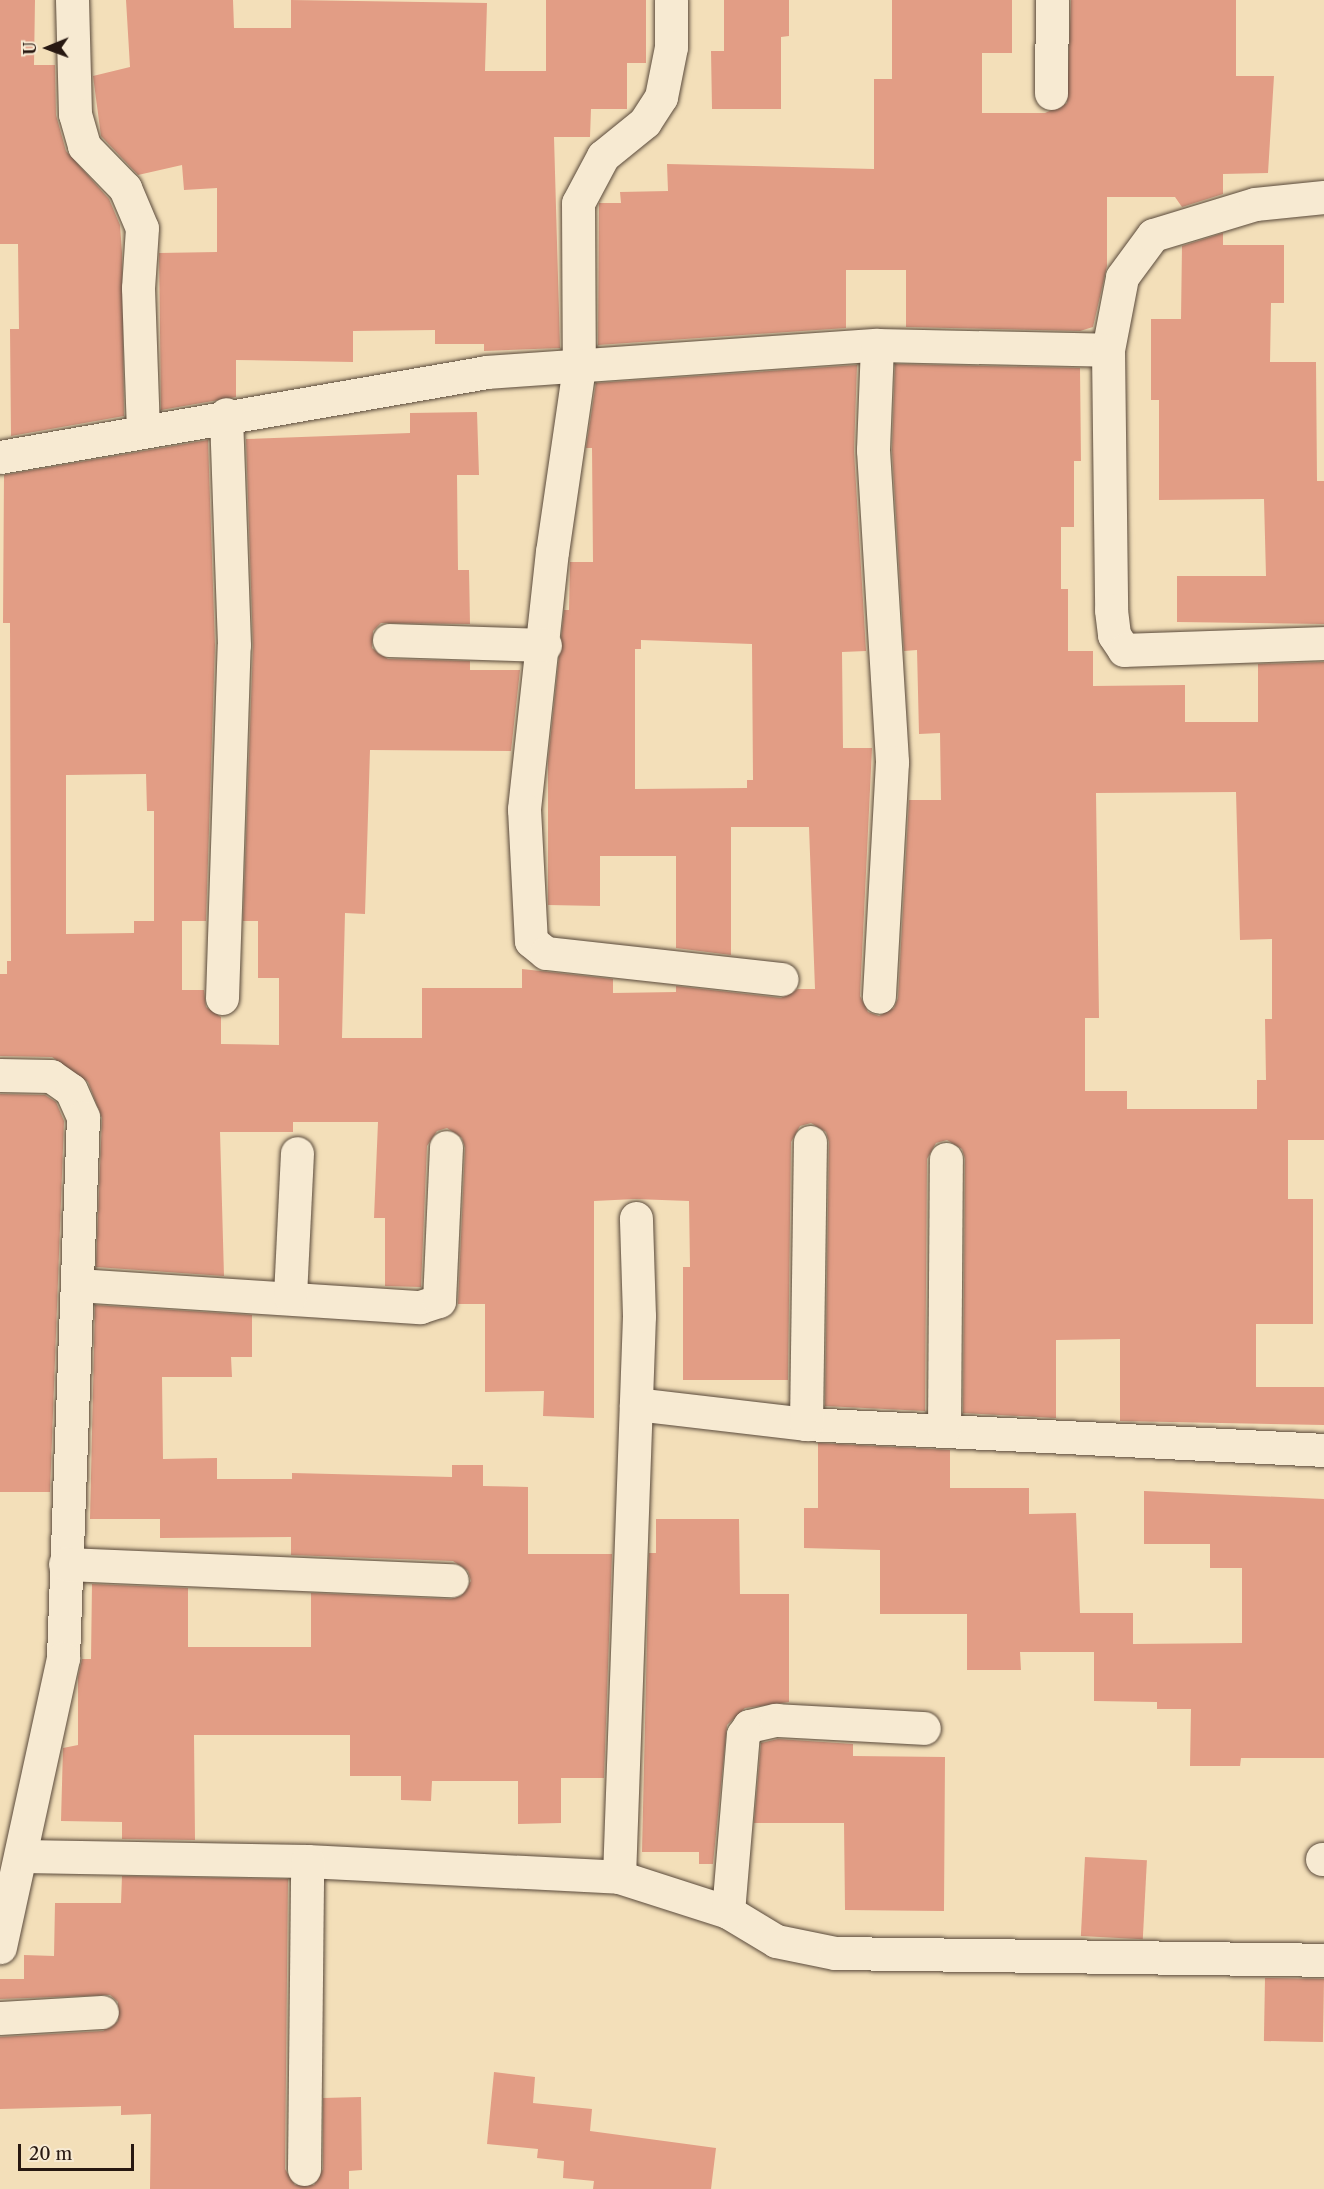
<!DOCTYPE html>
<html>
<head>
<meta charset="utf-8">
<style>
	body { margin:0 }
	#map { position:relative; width:1324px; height:2189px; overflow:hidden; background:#f3dfb9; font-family:"Libre Caslon Text",serif }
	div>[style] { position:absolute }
	.building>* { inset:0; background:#e29d85; transform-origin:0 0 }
	.roads { filter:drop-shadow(0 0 2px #5a4a3b) drop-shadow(0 0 2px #5a4a3b) }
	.minor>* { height:33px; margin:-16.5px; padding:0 16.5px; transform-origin:16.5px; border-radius:16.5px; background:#f7ead2 }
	span { translate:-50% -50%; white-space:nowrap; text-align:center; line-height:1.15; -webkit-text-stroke:4.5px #f7ead2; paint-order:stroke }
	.north { position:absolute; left:18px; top:18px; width:60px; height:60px; -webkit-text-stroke:4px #f7ead2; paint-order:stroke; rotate:269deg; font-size:16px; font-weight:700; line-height:24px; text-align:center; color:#271811 }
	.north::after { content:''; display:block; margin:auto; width:21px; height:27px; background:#271811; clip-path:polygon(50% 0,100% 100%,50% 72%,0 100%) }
	.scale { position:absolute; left:18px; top:2144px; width:116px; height:27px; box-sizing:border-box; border:3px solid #271811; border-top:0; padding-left:8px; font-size:18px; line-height:21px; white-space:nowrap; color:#271811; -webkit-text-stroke:4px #f7ead2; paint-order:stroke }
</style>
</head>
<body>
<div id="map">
	<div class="building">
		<i style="clip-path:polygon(0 0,35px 0,34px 65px,55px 65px,56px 115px,66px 151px,109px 199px,120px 225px,122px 253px,124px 416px,11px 436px,10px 329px,19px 329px,18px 244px,0 244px)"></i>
		<i style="clip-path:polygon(126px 0,233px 0,234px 28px,291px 28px,291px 0,487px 3px,485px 71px,546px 71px,546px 0,646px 0,646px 63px,627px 63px,627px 109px,591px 109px,590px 137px,554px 137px,560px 348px,484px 351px,484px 344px,435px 344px,435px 330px,353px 331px,353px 362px,236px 360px,236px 397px,161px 410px,159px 253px,217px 252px,217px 188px,184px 190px,182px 165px,138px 175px,101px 136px,93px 76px,130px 67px)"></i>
		<i style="clip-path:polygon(724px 0,789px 0,789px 36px,781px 37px,781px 109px,712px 109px,711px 51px,724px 51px)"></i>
		<i style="clip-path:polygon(892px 0,1012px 0,1012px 53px,982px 53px,982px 113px,1045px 113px,1067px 103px,1071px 0,1236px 0,1236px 76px,1274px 76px,1268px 173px,1223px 174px,1223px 194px,1182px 207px,1175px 197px,1107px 197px,1107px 266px,1093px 327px,1080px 331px,906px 327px,906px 270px,846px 270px,846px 328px,598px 345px,599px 203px,621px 203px,620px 192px,668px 191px,667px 164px,874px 169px,874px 79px,892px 79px)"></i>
		<i style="clip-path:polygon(1223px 233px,1223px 245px,1284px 245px,1284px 303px,1271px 303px,1270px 362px,1316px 362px,1317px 481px,1324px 481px,1324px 624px,1177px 622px,1177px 576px,1266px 576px,1264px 499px,1159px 500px,1159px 400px,1151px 400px,1151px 319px,1181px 319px,1182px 246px)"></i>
		<i style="clip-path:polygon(evenodd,895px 364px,1080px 368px,1081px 461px,1074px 461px,1074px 527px,1061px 527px,1061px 589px,1068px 589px,1068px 651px,1093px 651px,1093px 686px,1185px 685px,1185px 722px,1258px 722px,1258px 664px,1324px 662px,1324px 1140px,1288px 1140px,1288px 1199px,1313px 1199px,1313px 1324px,1256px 1324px,1256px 1387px,1324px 1387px,1324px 1425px,1120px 1421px,1120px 1339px,1056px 1340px,1056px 1418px,963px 1413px,965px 1159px,962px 1149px,947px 1140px,936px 1143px,927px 1159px,925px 1411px,825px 1406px,829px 1142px,826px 1132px,811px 1123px,800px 1126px,791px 1142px,788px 1380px,683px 1380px,683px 1267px,690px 1267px,689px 1201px,635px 1199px,594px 1201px,594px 1418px,543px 1416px,544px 1391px,485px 1392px,485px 1304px,458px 1304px,465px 1148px,462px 1138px,447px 1128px,437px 1131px,427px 1146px,421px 1287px,385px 1286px,385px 1218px,374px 1218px,378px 1122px,293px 1122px,293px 1132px,220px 1132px,224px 1276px,96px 1267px,102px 1118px,88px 1082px,52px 1057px,0 1056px,0 974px,7px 974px,7px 961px,11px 961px,10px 623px,3px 623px,4px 475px,208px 440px,215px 645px,206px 921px,182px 921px,182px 990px,204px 990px,206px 1007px,221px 1017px,221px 1044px,279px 1045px,279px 978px,258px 978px,258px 921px,243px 921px,253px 646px,246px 439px,410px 433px,410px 413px,477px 412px,479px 475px,457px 475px,458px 570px,469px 570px,470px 624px,381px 623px,373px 631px,372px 648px,388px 659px,470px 661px,470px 670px,520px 670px,511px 751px,370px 750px,365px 914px,345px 913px,342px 1038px,422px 1038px,422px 988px,522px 988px,522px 969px,613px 979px,613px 993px,676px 992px,676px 986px,781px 998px,798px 989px,815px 989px,809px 827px,731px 827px,731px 955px,676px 948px,676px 856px,600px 856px,600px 906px,548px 905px,548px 761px,564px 610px,569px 610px,570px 562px,593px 562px,592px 448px,586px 448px,596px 383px,857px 365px,854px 451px,866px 651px,842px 652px,843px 748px,872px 748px,860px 996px,868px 1012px,879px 1016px,894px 1008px,898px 998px,909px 800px,941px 800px,940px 733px,919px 734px,917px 650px,904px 651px,892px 450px,895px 364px,641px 640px,752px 644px,753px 780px,747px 780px,747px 788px,635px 789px,635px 649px,641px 649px,641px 640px,895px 364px,146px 774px,147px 811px,154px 811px,154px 921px,174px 921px,134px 921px,134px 933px,66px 934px,66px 775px,146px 774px,895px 364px,1236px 792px,1240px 940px,1272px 939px,1272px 1019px,1265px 1019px,1266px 1080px,1257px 1080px,1257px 1109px,1127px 1109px,1127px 1091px,1085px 1091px,1085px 1018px,1099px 1018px,1096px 793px,1236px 792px)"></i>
		<i style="clip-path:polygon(0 1094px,45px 1095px,56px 1102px,64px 1121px,50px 1492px,0 1492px)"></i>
		<i style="clip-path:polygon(95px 1305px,252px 1315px,252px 1357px,231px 1357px,232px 1377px,162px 1377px,163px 1459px,217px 1458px,217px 1479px,292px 1479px,292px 1473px,452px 1477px,452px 1465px,483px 1465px,483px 1486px,528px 1487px,528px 1554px,612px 1554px,604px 1778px,561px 1778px,561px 1823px,518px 1824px,518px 1781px,432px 1781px,431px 1801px,401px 1800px,401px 1776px,350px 1776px,350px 1735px,194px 1735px,195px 1840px,122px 1839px,122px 1822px,61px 1821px,63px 1748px,78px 1745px,78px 1677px,82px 1659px,91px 1659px,92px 1584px,188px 1588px,188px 1647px,311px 1647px,311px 1593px,451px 1599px,461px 1596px,471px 1581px,468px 1571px,453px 1561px,291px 1555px,291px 1537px,160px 1538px,160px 1519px,90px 1519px)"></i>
		<i style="clip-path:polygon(818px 1443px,950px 1450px,950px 1488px,1029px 1488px,1029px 1514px,1076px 1513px,1080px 1613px,1133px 1613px,1133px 1644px,1242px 1643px,1242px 1568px,1210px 1568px,1210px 1544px,1144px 1544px,1144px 1491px,1324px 1499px,1324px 1758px,1241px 1758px,1240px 1766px,1190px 1766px,1191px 1709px,1157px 1709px,1157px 1702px,1094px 1701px,1094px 1652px,1020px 1652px,1021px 1670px,967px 1670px,967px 1614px,880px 1614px,880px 1550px,804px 1548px,804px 1508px,818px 1508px)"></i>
		<i style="clip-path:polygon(656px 1519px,739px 1519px,740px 1594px,789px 1594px,789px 1702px,745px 1708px,727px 1725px,713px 1864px,699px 1864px,699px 1852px,642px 1852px,649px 1553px,656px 1553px)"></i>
		<i style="clip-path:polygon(778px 1739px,853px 1744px,853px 1756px,945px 1757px,944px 1911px,845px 1910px,844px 1823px,754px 1823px,761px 1743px)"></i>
		<i style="left:1085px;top:1857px;width:62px;height:79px;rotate:3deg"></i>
		<i style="clip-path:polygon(122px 1876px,288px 1879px,285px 2169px,295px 2185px,314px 2185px,323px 2169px,323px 2098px,361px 2097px,362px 2170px,349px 2171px,349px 2189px,150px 2189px,151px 2114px,121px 2115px,121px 2106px,0 2109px,0 2037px,103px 2031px,118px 2021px,118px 2002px,110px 1995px,0 1999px,0 1979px,24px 1979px,24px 1955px,54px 1956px,55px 1903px,121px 1903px)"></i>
		<i style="left:1265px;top:1978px;width:59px;height:63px;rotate:1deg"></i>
		<i style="clip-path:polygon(494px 2072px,535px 2077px,533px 2103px,592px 2109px,590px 2131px,716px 2148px,711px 2189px,593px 2189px,594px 2181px,563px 2178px,564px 2161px,537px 2158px,538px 2149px,487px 2144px)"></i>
	</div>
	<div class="roads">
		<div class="minor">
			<i style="left:72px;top:0;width:114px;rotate:88.5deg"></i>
			<i style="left:75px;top:114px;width:33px;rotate:74deg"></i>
			<i style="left:84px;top:146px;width:59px;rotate:45.7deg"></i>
			<i style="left:125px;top:188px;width:43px;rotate:67deg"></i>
			<i style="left:142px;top:228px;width:60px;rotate:93.8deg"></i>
			<i style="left:138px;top:288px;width:141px;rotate:88deg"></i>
			<i style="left:671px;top:0;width:47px;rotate:90deg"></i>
			<i style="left:671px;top:47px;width:51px;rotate:101.3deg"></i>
			<i style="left:661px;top:97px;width:30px;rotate:123deg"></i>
			<i style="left:645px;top:122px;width:54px;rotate:141deg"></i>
			<i style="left:603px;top:156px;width:53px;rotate:118deg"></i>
			<i style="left:578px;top:203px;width:164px;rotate:89.7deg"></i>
			<i style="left:579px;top:367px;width:186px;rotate:98.3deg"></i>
			<i style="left:552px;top:551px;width:260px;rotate:96.2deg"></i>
			<i style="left:524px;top:809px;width:132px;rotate:87deg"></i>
			<i style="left:531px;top:941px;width:19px;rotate:39deg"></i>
			<i style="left:546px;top:953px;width:237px;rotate:6.3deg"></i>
			<i style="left:1051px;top:93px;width:93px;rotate:-89.4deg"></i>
			<i style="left:877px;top:345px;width:105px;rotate:92.2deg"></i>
			<i style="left:873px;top:450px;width:313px;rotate:86.5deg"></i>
			<i style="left:892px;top:762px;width:235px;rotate:93.2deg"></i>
			<i style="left:1108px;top:350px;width:74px;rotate:-79.1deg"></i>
			<i style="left:1122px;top:277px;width:52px;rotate:-53.6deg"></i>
			<i style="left:1153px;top:235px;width:107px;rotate:-16.9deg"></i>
			<i style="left:1255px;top:204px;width:69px;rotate:-5.8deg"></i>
			<i style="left:0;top:457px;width:493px;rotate:-9.9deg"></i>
			<i style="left:486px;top:372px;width:392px;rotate:-4deg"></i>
			<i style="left:877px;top:345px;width:231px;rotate:1.2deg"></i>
			<i style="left:1108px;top:350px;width:260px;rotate:89.3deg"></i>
			<i style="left:1111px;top:610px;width:25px;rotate:83deg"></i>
			<i style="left:1114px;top:635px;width:18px;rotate:56deg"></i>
			<i style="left:1124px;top:650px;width:200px;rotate:-2deg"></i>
			<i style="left:389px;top:640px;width:156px;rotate:1.8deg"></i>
			<i style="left:222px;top:998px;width:353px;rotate:-88.1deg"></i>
			<i style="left:234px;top:645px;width:231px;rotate:-92deg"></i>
			<i style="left:0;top:1075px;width:51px;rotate:1.1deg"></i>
			<i style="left:51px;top:1076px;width:24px;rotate:35deg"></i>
			<i style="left:71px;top:1090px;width:30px;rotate:66deg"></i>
			<i style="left:83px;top:1117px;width:541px;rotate:92.12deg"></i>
			<i style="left:63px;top:1658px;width:296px;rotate:102.3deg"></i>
			<i style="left:77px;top:1285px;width:344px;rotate:3.7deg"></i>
			<i style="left:420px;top:1307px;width:20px;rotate:-18deg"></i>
			<i style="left:439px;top:1301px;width:154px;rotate:-87.4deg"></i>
			<i style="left:290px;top:1296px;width:143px;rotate:-87.2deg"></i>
			<i style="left:636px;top:1404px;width:171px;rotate:6.7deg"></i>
			<i style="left:806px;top:1424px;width:519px;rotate:2.87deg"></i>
			<i style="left:806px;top:1424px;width:282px;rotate:-89.2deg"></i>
			<i style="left:944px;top:1428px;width:269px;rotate:-89.6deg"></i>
			<i style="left:65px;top:1564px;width:387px;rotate:2.4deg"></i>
			<i style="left:23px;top:1856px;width:284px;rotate:1deg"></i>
			<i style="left:307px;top:1861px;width:312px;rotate:2.9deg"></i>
			<i style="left:619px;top:1877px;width:114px;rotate:17.8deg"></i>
			<i style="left:728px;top:1912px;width:56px;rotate:31.1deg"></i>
			<i style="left:776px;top:1941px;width:60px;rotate:11.5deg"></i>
			<i style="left:835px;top:1953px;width:489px;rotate:0.8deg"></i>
			<i style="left:1322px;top:1859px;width:2px"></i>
			<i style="left:619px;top:1877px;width:561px;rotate:-87.96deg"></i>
			<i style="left:639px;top:1316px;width:98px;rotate:-91.8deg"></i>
			<i style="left:728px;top:1912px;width:178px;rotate:-85.2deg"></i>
			<i style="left:743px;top:1735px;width:11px;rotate:-56deg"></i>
			<i style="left:749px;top:1726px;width:28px;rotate:-13deg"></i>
			<i style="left:776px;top:1720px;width:148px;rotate:3.1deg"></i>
			<i style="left:0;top:2018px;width:102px;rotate:-3.4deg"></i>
			<i style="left:304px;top:2169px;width:308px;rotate:-89.4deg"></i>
		</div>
	</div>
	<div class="north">U</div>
	<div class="scale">20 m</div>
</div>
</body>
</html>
